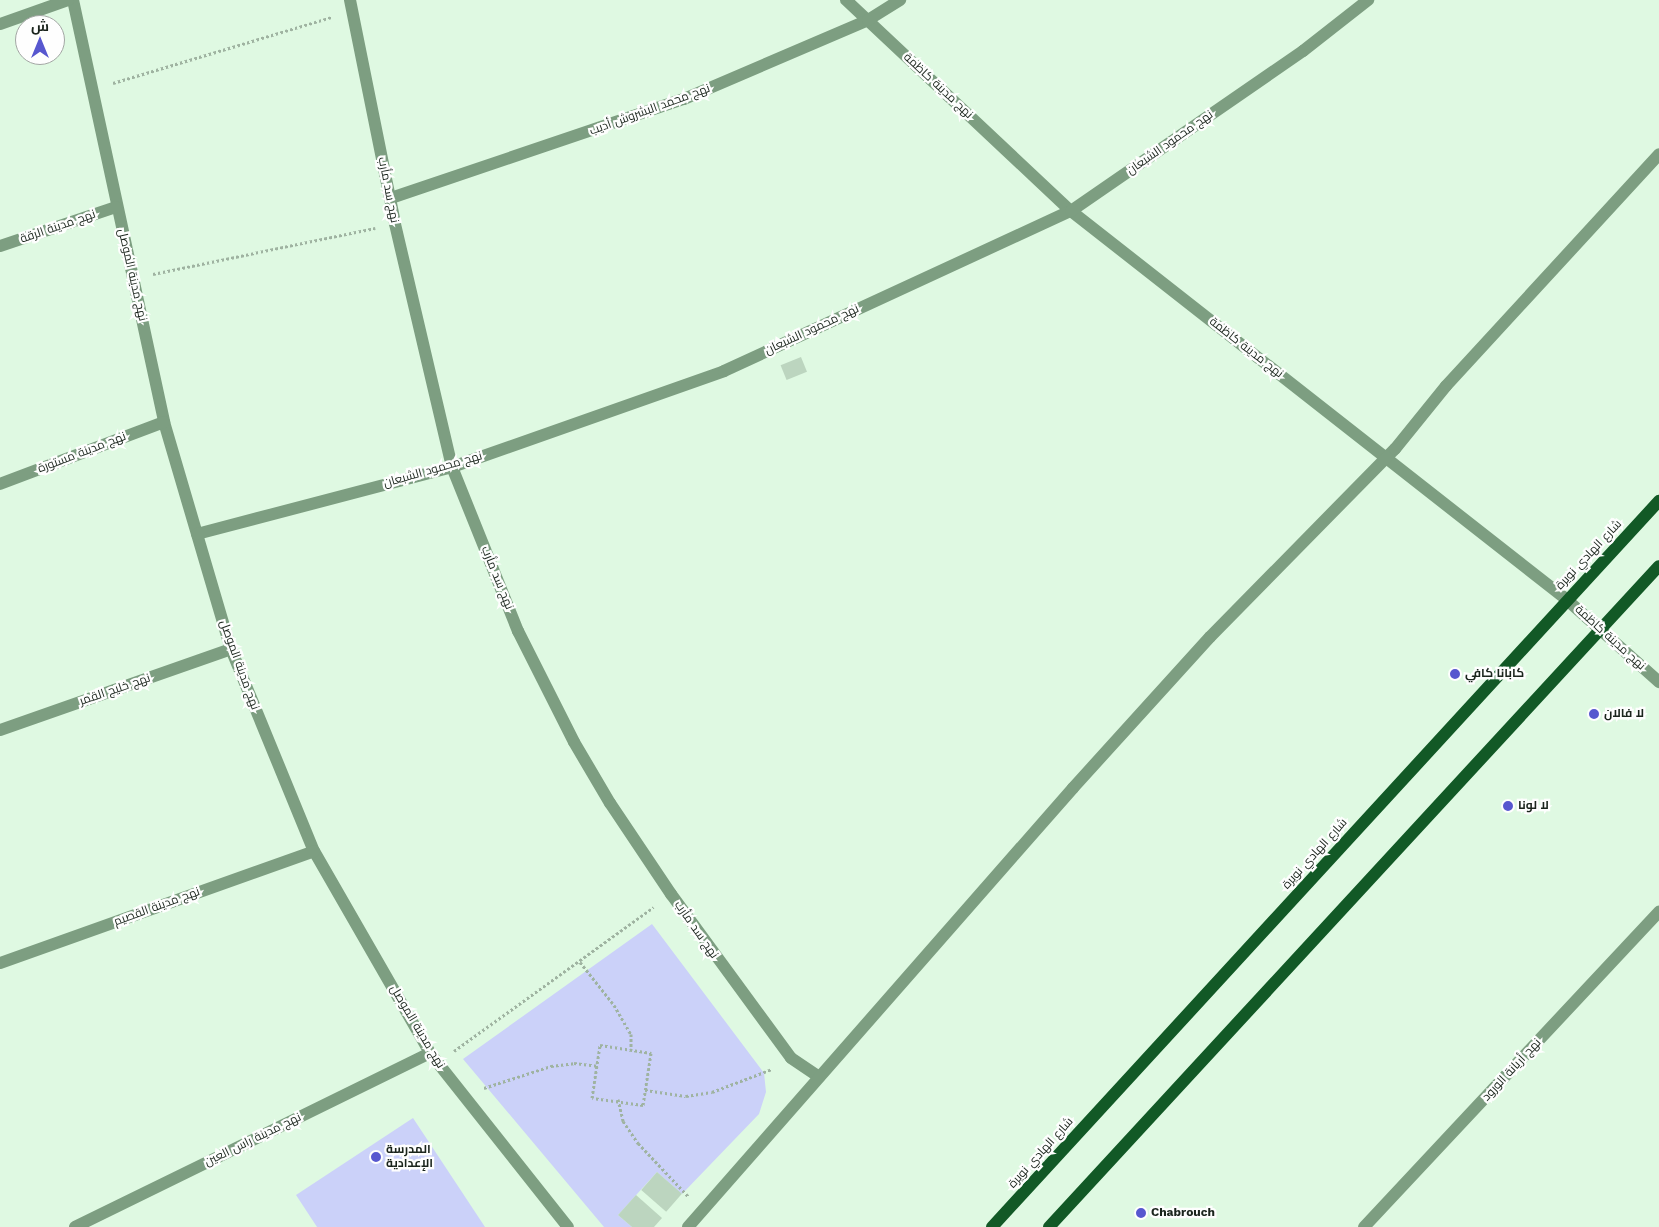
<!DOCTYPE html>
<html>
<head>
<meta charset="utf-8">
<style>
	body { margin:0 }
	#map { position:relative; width:1659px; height:1227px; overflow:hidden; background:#dff9e2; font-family:"Work Sans",Cairo,sans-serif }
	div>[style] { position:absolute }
	.green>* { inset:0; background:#cbd1f9 }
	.building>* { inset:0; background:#bcd5bf; transform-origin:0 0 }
	.path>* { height:3px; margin-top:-1.5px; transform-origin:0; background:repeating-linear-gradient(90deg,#9fb3a1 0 2.5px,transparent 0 5px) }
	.minor>* { height:12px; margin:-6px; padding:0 6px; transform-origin:6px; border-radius:6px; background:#7d9e81 }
	.major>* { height:12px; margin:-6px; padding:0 6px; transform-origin:6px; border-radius:6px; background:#125926 }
	.dots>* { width:14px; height:14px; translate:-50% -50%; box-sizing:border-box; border:2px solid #fefefe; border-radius:50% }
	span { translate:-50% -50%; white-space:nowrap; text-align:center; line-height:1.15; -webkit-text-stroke:4.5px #fefefe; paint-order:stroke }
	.street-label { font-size:12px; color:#1a241c }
	.poi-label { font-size:12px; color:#1a241c; font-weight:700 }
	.left { translate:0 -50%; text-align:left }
	.north { position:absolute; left:15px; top:15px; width:50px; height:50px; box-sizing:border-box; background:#fefefe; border:1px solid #a3a7a4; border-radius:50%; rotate:0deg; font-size:14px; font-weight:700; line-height:20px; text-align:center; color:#1a241c }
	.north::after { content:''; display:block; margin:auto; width:18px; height:22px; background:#5757cf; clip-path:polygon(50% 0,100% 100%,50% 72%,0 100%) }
</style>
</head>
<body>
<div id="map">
	<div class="green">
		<i style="clip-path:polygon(652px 924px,764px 1073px,766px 1092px,759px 1114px,682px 1194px,657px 1172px,618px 1215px,632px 1227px,604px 1227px,463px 1059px)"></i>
		<i style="clip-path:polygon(413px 1118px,485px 1227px,317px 1227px,296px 1195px)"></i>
	</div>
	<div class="building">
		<i style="left:801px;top:357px;width:16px;height:22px;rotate:68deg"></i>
		<i style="left:657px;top:1172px;width:33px;height:24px;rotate:41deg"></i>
		<i style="clip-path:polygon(636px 1195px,662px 1218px,654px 1227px,632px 1227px,618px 1215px)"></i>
	</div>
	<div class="path">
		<i style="left:113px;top:83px;width:229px;rotate:-16.8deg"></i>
		<i style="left:153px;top:274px;width:227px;rotate:-11.7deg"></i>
		<i style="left:580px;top:962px;width:55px;rotate:51.7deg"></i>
		<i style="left:614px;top:1005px;width:34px;rotate:60deg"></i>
		<i style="left:631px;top:1034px;width:16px;rotate:90deg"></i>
		<i style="left:600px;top:1045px;width:52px;rotate:8.9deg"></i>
		<i style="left:651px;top:1053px;width:53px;rotate:98.7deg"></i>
		<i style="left:643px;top:1105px;width:51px;rotate:-172.2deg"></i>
		<i style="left:592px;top:1098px;width:54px;rotate:-81.4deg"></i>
		<i style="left:454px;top:1051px;width:246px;rotate:-35.8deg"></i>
		<i style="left:484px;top:1088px;width:71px;rotate:-18.2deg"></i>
		<i style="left:551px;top:1066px;width:23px;rotate:-7deg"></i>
		<i style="left:574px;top:1063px;width:23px;rotate:7deg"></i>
		<i style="left:645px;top:1090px;width:41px;rotate:8.3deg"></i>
		<i style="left:686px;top:1096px;width:26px;rotate:-9deg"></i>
		<i style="left:712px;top:1092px;width:64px;rotate:-21deg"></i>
		<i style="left:618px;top:1099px;width:23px;rotate:77deg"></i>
		<i style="left:623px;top:1121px;width:27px;rotate:56deg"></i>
		<i style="left:638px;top:1143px;width:73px;rotate:46.7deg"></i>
	</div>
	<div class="minor">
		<i style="left:73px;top:0;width:432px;rotate:77.8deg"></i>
		<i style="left:164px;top:422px;width:237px;rotate:73.6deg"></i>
		<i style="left:231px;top:649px;width:218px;rotate:67.7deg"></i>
		<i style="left:314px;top:851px;width:233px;rotate:60.1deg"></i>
		<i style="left:430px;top:1053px;width:222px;rotate:51.6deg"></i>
		<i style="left:350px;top:0;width:228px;rotate:78.6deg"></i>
		<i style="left:395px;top:224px;width:250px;rotate:76.8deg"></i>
		<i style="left:452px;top:467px;width:177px;rotate:68.1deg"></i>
		<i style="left:518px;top:631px;width:124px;rotate:63.2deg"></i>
		<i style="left:574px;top:742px;width:71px;rotate:59.5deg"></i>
		<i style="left:610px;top:803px;width:110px;rotate:56.2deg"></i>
		<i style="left:671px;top:894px;width:203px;rotate:53.8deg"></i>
		<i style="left:791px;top:1058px;width:34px;rotate:34deg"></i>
		<i style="left:846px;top:0;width:308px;rotate:43.2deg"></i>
		<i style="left:1071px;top:211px;width:629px;rotate:38.09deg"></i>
		<i style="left:1566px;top:599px;width:125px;rotate:41.7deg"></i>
		<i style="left:0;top:24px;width:72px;rotate:-19.4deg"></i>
		<i style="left:391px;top:198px;width:309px;rotate:-18.7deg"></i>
		<i style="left:684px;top:99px;width:200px;rotate:-23.2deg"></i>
		<i style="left:868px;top:20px;width:38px;rotate:-32deg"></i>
		<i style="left:0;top:246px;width:122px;rotate:-18.6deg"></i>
		<i style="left:0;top:484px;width:175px;rotate:-20.7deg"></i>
		<i style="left:197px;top:534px;width:264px;rotate:-14.7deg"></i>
		<i style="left:452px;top:467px;width:288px;rotate:-19.4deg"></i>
		<i style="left:724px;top:371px;width:382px;rotate:-24.8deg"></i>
		<i style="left:1071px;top:211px;width:282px;rotate:-34.6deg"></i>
		<i style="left:1303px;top:51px;width:83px;rotate:-38.1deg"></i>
		<i style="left:0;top:730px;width:245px;rotate:-19.3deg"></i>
		<i style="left:0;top:963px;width:333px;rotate:-19.6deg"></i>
		<i style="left:75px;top:1227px;width:395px;rotate:-26.1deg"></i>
		<i style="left:688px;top:1227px;width:584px;rotate:-48.75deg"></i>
		<i style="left:1073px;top:788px;width:204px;rotate:-47.8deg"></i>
		<i style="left:1210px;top:637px;width:264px;rotate:-45.5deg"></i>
		<i style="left:1395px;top:449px;width:81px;rotate:-51deg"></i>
		<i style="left:1446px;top:386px;width:315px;rotate:-47.4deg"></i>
		<i style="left:1364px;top:1227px;width:432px;rotate:-46.9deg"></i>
	</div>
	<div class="major">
		<i style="left:992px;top:1227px;width:986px;rotate:-47.43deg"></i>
		<i style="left:1049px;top:1227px;width:899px;rotate:-47.3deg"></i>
	</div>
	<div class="dots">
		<i style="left:1455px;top:674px;background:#5757cf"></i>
		<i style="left:1594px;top:714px;background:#5757cf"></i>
		<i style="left:1508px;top:806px;background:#5757cf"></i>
		<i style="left:376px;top:1157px;background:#5757cf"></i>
		<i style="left:1141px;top:1213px;background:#5757cf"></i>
	</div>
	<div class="street-label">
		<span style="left:938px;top:86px;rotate:43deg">نهج مدينة كاظمة</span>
		<span style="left:650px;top:110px;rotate:-20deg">نهج محمد البشروش أديب</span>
		<span style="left:1170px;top:143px;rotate:-35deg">نهج محمود الشبعان</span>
		<span style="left:388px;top:190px;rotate:79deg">نهج سد مأرب</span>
		<span style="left:58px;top:227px;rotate:-19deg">نهج مدينة الرقة</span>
		<span style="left:132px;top:275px;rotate:77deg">نهج مدينة الموصل</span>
		<span style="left:812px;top:330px;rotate:-25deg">نهج محمود الشبعان</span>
		<span style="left:1246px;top:348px;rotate:38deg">نهج مدينة كاظمة</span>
		<span style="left:82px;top:453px;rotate:-21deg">نهج مدينة مستورة</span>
		<span style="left:433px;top:470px;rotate:-16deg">نهج محمود الشبعان</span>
		<span style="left:1589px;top:555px;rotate:-47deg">شارع الهادي نويرة</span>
		<span style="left:497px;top:578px;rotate:68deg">نهج سد مأرب</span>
		<span style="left:1610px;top:638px;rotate:42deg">نهج مدينة كاظمة</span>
		<span style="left:239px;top:665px;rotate:70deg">نهج مدينة الموصل</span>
		<span style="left:115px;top:690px;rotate:-19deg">نهج خليج القمر</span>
		<span style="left:1315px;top:854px;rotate:-48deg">شارع الهادي نويرة</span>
		<span style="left:157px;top:907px;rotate:-20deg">نهج مدينة القصيم</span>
		<span style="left:696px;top:930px;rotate:55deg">نهج سد مأرب</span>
		<span style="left:417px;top:1027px;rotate:59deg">نهج مدينة الموصل</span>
		<span style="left:1512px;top:1070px;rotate:-47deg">نهج أريانة الورود</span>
		<span style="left:253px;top:1140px;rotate:-26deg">نهج مدينة راس العين</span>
		<span style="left:1041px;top:1153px;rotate:-48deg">شارع الهادي نويرة</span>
	</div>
	<div class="poi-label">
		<span class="left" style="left:1465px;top:674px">كابانا كافي</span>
		<span class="left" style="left:1604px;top:714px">لا فالان</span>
		<span class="left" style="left:1518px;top:806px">لا لونا</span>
		<span class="left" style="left:386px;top:1157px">المدرسة<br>الإعدادية</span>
		<span class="left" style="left:1151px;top:1213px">Chabrouch</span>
	</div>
	<div class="north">ش</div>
</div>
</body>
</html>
